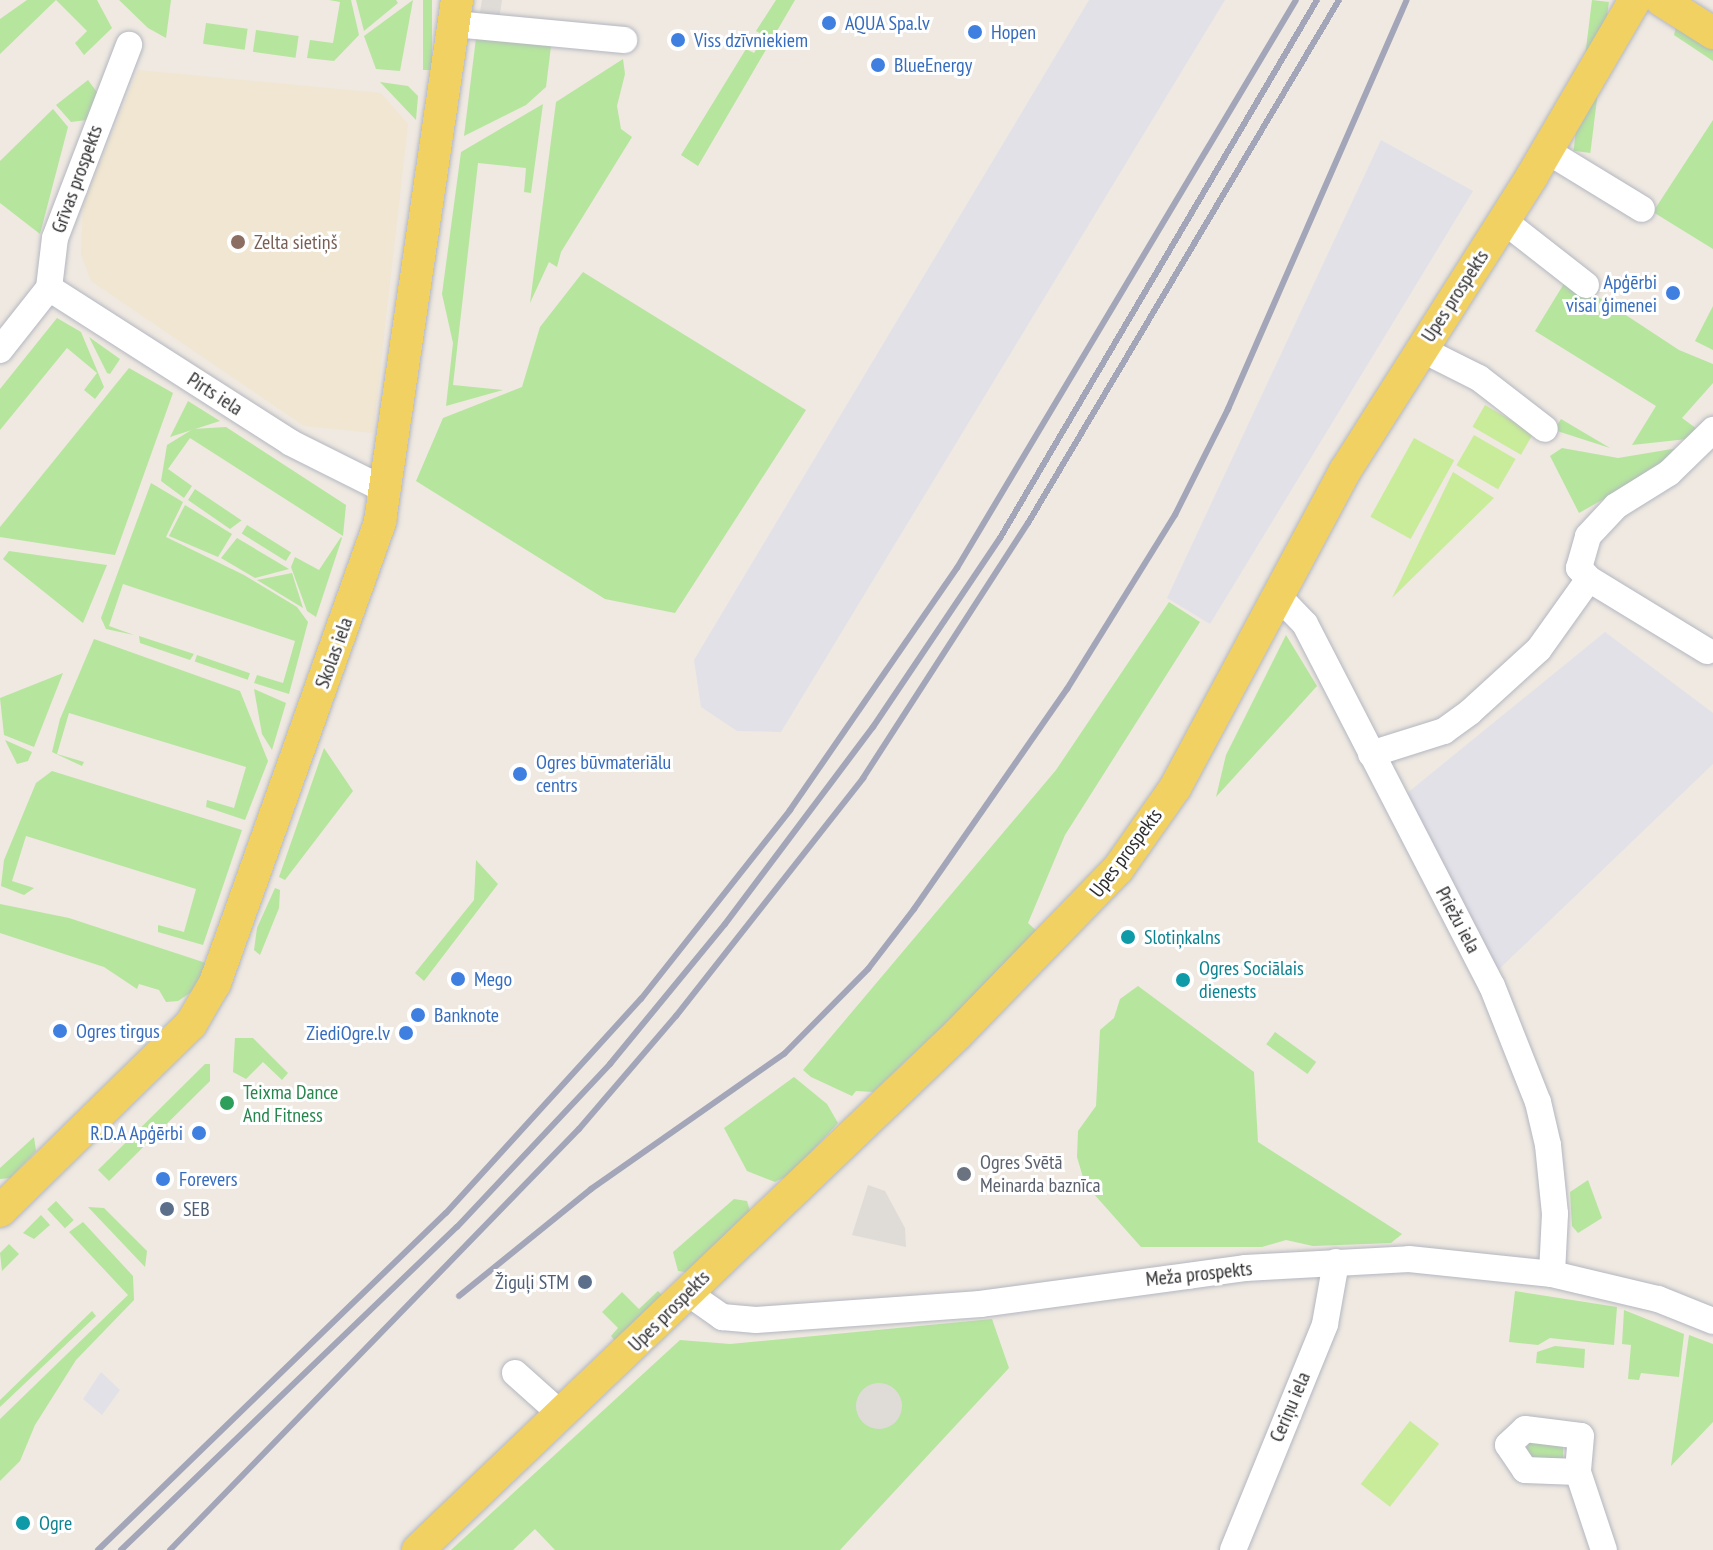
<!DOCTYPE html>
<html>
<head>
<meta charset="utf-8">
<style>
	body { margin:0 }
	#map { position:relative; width:1713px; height:1550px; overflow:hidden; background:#efe9e1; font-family:"PT Sans Narrow",sans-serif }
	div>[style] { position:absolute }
	.industrial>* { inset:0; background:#e3e1e8 }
	.education>* { inset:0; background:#f0e6d1 }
	.green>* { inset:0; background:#b6e59e; transform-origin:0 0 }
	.pitch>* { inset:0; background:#c9ec9a; transform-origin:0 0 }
	.plaza>* { inset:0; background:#dfdcd8 }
	.round { border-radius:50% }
	.roads { filter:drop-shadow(0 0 2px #b4b7c1) drop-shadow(0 0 2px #b4b7c1) }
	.minor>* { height:26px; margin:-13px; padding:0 13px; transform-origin:13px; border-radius:13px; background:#fff }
	.major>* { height:32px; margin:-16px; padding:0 16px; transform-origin:16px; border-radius:16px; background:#f2d163 }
	.rail>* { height:6px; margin:-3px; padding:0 3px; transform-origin:3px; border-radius:3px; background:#a3a6b8 }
	.dots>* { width:22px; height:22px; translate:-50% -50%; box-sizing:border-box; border:4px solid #fff; border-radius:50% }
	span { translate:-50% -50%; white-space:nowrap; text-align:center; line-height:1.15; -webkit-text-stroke:6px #fff; paint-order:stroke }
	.shop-label { font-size:20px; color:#366cbe }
	.left { translate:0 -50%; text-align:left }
	.right { translate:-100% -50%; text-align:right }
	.street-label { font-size:20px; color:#2e2e2e }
	.education-label { font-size:20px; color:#785e54 }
	.culture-label { font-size:20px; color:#0d838f }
	.leisure-label { font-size:20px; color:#27864d }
	.worship-label { font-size:20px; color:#5b616d }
	.service-label { font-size:20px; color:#4e5e75 }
</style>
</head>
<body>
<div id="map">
	<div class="industrial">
		<i style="clip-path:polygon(1089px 0,1225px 0,781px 732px,737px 731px,701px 707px,694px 660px)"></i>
		<i style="clip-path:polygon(1381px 140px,1473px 191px,1210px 624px,1167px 598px)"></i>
		<i style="clip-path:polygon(1605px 632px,1713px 713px,1713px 764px,1495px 973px,1406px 794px)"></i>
		<i style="clip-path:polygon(101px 1372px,120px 1390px,102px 1415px,83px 1399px)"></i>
	</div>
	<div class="education">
		<i style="clip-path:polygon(138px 70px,381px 93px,408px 124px,373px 433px,304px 426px,91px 281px,81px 254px,83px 205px)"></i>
	</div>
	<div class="green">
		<i style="clip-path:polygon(27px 0,56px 0,0 54px,0 19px)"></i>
		<i style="clip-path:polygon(56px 0,97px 0,112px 28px,84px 55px,75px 43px,87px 31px)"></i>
		<i style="clip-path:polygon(119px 0,171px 0,166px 38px,148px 28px)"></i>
		<i style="clip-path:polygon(329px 0,351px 0,359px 35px,334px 61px,307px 58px,310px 40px,333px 43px,340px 2px)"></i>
		<i style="clip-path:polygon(356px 0,396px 0,398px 3px,364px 31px)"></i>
		<i style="clip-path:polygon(413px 0,400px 71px,376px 69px,364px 36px)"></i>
		<i style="left:423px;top:0;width:9px;height:70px"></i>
		<i style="clip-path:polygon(776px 0,795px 0,698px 166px,681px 155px,746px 49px,754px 53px,765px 36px,756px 31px)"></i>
		<i style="left:1592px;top:0;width:17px;height:152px;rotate:7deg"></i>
		<i style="left:206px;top:23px;width:42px;height:21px;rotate:8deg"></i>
		<i style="clip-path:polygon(1677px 23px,1713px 46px,1713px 61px,1674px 35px)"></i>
		<i style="left:256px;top:30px;width:43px;height:22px;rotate:8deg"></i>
		<i style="clip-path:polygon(476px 38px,551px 46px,546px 87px,526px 105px,464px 136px)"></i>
		<i style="clip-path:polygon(623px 59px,625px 74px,617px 106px,621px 129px,632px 137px,561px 252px,557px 267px,549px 262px,530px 303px,556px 102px)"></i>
		<i style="clip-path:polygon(88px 80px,99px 95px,87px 120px,71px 122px,56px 105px)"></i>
		<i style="clip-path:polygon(380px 82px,408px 86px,418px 96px,416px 120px)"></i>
		<i style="clip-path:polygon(543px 104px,531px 193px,524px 192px,526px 168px,478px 163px,453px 385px,503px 390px,446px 406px,453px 343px,442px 294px,461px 152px)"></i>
		<i style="clip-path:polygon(53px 109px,68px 127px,40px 234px,0 203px,0 161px)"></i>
		<i style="clip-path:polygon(1713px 120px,1713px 249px,1653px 212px)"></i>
		<i style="clip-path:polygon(583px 272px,806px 410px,675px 613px,605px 599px,416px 481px,443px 418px,522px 387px,540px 327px)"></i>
		<i style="clip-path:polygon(1568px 277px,1679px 350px,1713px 364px,1713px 383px,1682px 418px,1697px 429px,1687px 439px,1632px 445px,1656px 406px,1535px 331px)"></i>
		<i style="clip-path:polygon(1713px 306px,1713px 350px,1695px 341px)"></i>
		<i style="clip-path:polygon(57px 318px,81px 332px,104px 387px,95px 399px,84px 390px,97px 373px,67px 348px,0 430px,0 389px)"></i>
		<i style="clip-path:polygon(89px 337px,120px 359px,110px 374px,107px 373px)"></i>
		<i style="clip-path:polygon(129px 368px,173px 393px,115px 555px,0 537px,0 527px)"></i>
		<i style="clip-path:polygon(188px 401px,220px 421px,170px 437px)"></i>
		<i style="clip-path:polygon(1561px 419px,1610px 448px,1554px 430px)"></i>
		<i style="clip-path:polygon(226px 427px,346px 505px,343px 536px,190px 438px,168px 469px,192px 486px,184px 498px,161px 481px,167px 445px,193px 429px)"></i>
		<i style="clip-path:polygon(1562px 448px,1618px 458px,1678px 448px,1662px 466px,1579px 513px,1550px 456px)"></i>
		<i style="clip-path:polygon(151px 483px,183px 502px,166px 537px,244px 575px,297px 607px,308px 622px,289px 694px,254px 683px,257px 675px,283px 683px,295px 641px,123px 584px,109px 626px,134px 635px,106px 629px,101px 618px)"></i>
		<i style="clip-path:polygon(195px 489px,241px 520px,242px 520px,230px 529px,188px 500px)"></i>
		<i style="clip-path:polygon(185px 505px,232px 534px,218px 557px,169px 536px)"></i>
		<i style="left:247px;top:525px;width:52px;height:10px;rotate:32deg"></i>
		<i style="clip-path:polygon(341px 537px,342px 538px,316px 617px,307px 611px,291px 567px,295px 557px,319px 570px)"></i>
		<i style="clip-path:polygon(237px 538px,289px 569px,255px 578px,221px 558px)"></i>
		<i style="clip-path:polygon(9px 551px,107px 565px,83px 623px,3px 559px)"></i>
		<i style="clip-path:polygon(292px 573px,303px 608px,257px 580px)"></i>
		<i style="clip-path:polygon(1169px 602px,1200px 622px,1065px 835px,1028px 923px,1040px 934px,873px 1092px,856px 1091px,852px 1096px,811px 1077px,803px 1070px,1056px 770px)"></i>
		<i style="clip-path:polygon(1286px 635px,1317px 686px,1216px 797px,1226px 755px)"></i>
		<i style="clip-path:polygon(139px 636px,194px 654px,190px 660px,140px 643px)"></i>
		<i style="clip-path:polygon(94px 639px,240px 691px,268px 761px,245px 820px,206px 807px,207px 800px,234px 808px,246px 767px,69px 713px,57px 754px,84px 762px,82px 766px,52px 752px,60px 719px)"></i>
		<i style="left:197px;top:655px;width:56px;height:7px;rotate:19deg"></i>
		<i style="clip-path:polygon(63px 673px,34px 747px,4px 735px,0 698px)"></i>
		<i style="clip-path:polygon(254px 689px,286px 703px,272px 750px,262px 734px)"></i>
		<i style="clip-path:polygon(5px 740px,32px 752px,28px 761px,17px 764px)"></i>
		<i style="clip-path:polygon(324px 748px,353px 791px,285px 880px,279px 877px)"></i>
		<i style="clip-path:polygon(52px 771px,242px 830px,203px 945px,158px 932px,158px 925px,184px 932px,196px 889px,26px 836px,12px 881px,34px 888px,24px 895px,1px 886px,4px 860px,36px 783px)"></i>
		<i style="clip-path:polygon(476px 860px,498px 884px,424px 981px,415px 973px,474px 900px)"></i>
		<i style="clip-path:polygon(275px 888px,280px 890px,279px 908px,260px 955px,254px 950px,257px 928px)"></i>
		<i style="clip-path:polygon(0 904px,69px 918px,212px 965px,199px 987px,178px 1001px,166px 1002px,159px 990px,139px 984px,137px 989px,104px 967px,0 933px)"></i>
		<i style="clip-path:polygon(1138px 986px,1254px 1072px,1258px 1142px,1402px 1234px,1391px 1243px,1313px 1246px,1286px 1240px,1262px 1247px,1141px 1247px,1085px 1184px,1077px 1157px,1078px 1131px,1096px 1106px,1100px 1030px,1114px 1018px,1120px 999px)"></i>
		<i style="left:1275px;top:1032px;width:51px;height:15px;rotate:36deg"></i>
		<i style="clip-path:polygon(235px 1038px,253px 1038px,288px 1073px,282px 1080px,263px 1062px,246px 1079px,233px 1072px)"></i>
		<i style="clip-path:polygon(205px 1064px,210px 1064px,210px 1081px,109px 1181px,98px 1170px)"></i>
		<i style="clip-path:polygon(794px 1077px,827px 1104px,838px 1123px,791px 1174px,775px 1182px,747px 1171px,724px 1128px)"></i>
		<i style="clip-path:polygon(34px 1137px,36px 1151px,10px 1178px,0 1179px,0 1168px)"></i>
		<i style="clip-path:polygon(1588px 1180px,1602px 1218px,1578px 1233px,1572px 1226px,1570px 1192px)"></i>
		<i style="clip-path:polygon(734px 1199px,747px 1201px,750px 1211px,691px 1273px,678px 1271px,673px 1252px)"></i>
		<i style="left:56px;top:1201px;width:26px;height:12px;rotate:47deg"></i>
		<i style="clip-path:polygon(88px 1207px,104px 1208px,147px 1251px,145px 1267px)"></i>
		<i style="clip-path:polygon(41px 1215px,50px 1225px,34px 1239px,23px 1233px)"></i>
		<i style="clip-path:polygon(83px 1222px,133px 1276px,134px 1300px,76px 1360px,35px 1425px,20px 1461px,0 1481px,0 1419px,128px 1295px,69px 1232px)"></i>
		<i style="clip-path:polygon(9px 1244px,19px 1254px,2px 1271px,0 1253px)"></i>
		<i style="clip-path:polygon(658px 1291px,665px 1298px,618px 1344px,611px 1336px,618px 1328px,602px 1312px,622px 1292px,639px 1309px)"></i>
		<i style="clip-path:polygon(1515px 1291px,1617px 1307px,1614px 1345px,1550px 1338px,1538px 1345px,1509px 1342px)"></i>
		<i style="clip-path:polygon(1624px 1310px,1684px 1334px,1679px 1377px,1641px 1373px,1639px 1380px,1628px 1379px,1631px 1345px,1622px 1344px)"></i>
		<i style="clip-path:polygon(92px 1311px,96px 1316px,0 1407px,0 1400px)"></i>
		<i style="clip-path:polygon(992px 1319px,1009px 1368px,840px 1550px,555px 1550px,535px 1529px,513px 1550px,451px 1550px,680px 1340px,730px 1344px)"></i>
		<i style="clip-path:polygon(1689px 1335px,1713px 1344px,1713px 1422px,1671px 1466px)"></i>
		<i style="clip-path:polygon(1555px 1346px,1585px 1349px,1584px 1368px,1536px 1363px,1537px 1352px)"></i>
		<i style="clip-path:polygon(1530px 1440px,1563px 1446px,1563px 1458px,1531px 1458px,1525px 1451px)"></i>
	</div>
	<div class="pitch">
		<i style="left:1485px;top:405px;width:56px;height:25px;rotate:30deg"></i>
		<i style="left:1474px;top:435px;width:48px;height:35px;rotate:30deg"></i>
		<i style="left:1414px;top:438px;width:46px;height:90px;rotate:29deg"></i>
		<i style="clip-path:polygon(1453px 472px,1494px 498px,1392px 598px)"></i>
		<i style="left:1410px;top:1421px;width:37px;height:80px;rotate:38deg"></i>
	</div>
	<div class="plaza">
		<i style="clip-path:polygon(482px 0,502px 0,499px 20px,479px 18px)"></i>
		<i style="clip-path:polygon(868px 1185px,885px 1191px,905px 1228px,906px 1247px,852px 1235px)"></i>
		<i class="round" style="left:856px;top:1383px;width:46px;height:46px"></i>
	</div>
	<div class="roads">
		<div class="minor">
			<i style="left:454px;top:24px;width:171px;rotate:5.4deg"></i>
			<i style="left:1547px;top:151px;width:111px;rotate:31.4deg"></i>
			<i style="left:1504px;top:221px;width:104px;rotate:38deg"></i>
			<i style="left:49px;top:288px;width:287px;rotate:32.6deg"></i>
			<i style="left:291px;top:443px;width:107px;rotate:26.6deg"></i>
			<i style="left:1421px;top:349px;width:65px;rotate:26.6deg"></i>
			<i style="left:1479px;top:378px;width:83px;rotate:37.7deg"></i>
			<i style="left:0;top:350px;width:79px;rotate:-51.7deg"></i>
			<i style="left:49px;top:288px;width:50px;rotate:-83.2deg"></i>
			<i style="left:55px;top:238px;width:207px;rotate:-69deg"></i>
			<i style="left:1279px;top:597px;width:37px;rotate:46deg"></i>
			<i style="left:1305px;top:624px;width:407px;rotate:62.7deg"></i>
			<i style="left:1492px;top:986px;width:125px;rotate:68.4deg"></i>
			<i style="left:1538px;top:1102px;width:44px;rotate:76.9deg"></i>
			<i style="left:1548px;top:1145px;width:69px;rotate:84.2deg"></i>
			<i style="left:1555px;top:1214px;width:60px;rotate:92.9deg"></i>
			<i style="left:1707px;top:651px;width:138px;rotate:-148.6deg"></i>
			<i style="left:1589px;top:579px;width:15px;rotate:-132deg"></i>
			<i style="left:1579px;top:568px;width:33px;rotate:-74deg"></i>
			<i style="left:1588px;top:536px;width:41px;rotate:-47deg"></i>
			<i style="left:1616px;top:506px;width:62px;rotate:-31.9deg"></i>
			<i style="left:1669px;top:473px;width:62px;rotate:-44.3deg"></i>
			<i style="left:1371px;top:754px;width:77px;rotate:-17.5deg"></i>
			<i style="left:1444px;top:731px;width:32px;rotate:-36deg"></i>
			<i style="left:1470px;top:712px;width:93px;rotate:-42.4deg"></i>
			<i style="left:1539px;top:649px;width:86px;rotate:-54.5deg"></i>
			<i style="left:688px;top:1293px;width:42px;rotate:35.2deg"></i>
			<i style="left:722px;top:1317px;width:34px;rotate:5deg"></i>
			<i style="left:756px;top:1320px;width:225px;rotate:-4.1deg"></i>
			<i style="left:980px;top:1304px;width:267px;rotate:-7.7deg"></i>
			<i style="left:1245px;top:1268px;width:164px;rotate:-3.1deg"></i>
			<i style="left:1409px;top:1259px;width:144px;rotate:6deg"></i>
			<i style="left:1552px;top:1274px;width:109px;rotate:13.3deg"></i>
			<i style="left:1658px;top:1299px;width:59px;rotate:21.8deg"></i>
			<i style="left:515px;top:1373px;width:63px;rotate:41.8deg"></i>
			<i style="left:1578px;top:1472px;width:53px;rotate:-177.8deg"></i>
			<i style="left:1525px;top:1470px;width:30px;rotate:-124deg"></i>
			<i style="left:1508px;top:1445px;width:23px;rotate:-43deg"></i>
			<i style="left:1525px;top:1429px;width:56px;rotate:7.1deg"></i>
			<i style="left:1581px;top:1436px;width:36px;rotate:95deg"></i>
			<i style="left:1578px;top:1472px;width:82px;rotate:71.6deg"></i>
			<i style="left:1233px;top:1550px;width:244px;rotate:-67.8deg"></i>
			<i style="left:1325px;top:1324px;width:63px;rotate:-79.9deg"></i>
		</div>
		<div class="major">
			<i style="left:1661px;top:0;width:62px;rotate:32.4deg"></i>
			<i style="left:0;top:1211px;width:267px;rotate:-44.4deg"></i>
			<i style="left:191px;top:1024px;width:48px;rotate:-59.7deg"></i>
			<i style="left:215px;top:983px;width:491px;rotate:-70.3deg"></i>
			<i style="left:380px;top:521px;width:527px;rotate:-81.59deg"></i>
			<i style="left:418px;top:1550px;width:745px;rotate:-43.7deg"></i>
			<i style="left:957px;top:1035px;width:231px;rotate:-45.9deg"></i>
			<i style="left:1118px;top:869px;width:99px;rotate:-54.9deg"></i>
			<i style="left:1175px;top:788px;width:360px;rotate:-61.8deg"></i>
			<i style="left:1345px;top:471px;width:349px;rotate:-57.6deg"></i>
			<i style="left:1532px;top:176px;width:204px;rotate:-59.7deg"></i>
		</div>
	</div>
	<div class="rail">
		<i style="left:459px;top:1296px;width:170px;rotate:-39deg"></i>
		<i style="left:591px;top:1189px;width:236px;rotate:-35deg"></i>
		<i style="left:784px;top:1054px;width:120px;rotate:-45.3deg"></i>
		<i style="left:868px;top:969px;width:76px;rotate:-52.5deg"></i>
		<i style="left:914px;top:909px;width:268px;rotate:-55.2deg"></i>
		<i style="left:1067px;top:689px;width:205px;rotate:-58.2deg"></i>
		<i style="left:1175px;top:515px;width:119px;rotate:-63.4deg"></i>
		<i style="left:1228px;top:409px;width:446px;rotate:-66.4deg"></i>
		<i style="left:98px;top:1550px;width:484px;rotate:-44.1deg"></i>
		<i style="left:446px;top:1213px;width:290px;rotate:-47.7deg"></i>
		<i style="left:641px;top:999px;width:241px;rotate:-51.7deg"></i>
		<i style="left:790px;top:810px;width:294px;rotate:-55.4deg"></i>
		<i style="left:957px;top:568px;width:661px;rotate:-59.17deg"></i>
		<i style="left:121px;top:1550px;width:466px;rotate:-43.9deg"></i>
		<i style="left:457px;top:1227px;width:224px;rotate:-46.8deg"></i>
		<i style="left:610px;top:1064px;width:181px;rotate:-50.6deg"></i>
		<i style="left:725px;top:924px;width:246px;rotate:-53.1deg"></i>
		<i style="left:873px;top:727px;width:228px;rotate:-56.1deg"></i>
		<i style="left:1000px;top:538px;width:624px;rotate:-59.49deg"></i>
		<i style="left:170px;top:1550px;width:587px;rotate:-45.83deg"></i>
		<i style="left:579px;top:1129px;width:149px;rotate:-49.4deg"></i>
		<i style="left:676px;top:1016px;width:303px;rotate:-51.8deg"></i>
		<i style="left:863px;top:778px;width:304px;rotate:-57.1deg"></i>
		<i style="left:1028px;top:523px;width:608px;rotate:-59.26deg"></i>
	</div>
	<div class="dots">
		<i style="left:829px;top:23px;background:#3f7fe0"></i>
		<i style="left:975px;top:32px;background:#3f7fe0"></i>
		<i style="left:678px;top:40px;background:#3f7fe0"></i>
		<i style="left:878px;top:65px;background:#3f7fe0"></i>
		<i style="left:238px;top:242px;background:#8d6e63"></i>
		<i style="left:1673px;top:293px;background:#3f7fe0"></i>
		<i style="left:520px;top:774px;background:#3f7fe0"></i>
		<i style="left:1128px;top:937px;background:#0f9aa8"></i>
		<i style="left:458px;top:979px;background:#3f7fe0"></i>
		<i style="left:1183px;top:980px;background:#0f9aa8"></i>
		<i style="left:418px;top:1015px;background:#3f7fe0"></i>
		<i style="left:60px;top:1031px;background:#3f7fe0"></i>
		<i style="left:406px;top:1033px;background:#3f7fe0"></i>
		<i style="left:227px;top:1103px;background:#2e9e5b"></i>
		<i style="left:199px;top:1133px;background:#3f7fe0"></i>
		<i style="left:964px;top:1174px;background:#6b7280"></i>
		<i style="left:163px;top:1179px;background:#3f7fe0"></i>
		<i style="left:167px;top:1209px;background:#5c6f8a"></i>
		<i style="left:585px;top:1282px;background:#5c6f8a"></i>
		<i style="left:23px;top:1523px;background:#0f9aa8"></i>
	</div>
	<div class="shop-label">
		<span class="left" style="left:845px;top:23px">AQUA Spa.lv</span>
		<span class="left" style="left:991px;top:32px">Hopen</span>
		<span class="left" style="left:694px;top:40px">Viss dzīvniekiem</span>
		<span class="left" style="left:894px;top:65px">BlueEnergy</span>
		<span class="right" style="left:1657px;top:294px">Apģērbi<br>visai ģimenei</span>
		<span class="left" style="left:536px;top:774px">Ogres būvmateriālu<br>centrs</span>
		<span class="left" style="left:474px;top:979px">Mego</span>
		<span class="left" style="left:434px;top:1015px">Banknote</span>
		<span class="left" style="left:76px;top:1031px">Ogres tirgus</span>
		<span class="right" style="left:390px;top:1033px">ZiediOgre.lv</span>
		<span class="right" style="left:183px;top:1133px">R.D.A Apģērbi</span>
		<span class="left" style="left:179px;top:1179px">Forevers</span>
	</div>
	<div class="street-label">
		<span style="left:77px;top:179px;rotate:-70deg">Grīvas prospekts</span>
		<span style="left:1455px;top:296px;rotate:-57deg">Upes prospekts</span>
		<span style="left:215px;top:394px;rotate:33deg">Pirts iela</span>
		<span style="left:334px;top:653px;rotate:-70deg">Skolas iela</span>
		<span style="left:1126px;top:853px;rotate:-53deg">Upes prospekts</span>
		<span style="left:1458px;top:920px;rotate:62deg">Priežu iela</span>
		<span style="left:1199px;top:1274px;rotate:-6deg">Meža prospekts</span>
		<span style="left:669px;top:1311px;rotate:-45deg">Upes prospekts</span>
		<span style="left:1290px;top:1407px;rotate:-67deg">Ceriņu iela</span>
	</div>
	<div class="education-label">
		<span class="left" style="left:254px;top:242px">Zelta sietiņš</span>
	</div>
	<div class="culture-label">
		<span class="left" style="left:1144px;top:937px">Slotiņkalns</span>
		<span class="left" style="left:1199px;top:980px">Ogres Sociālais<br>dienests</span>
		<span class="left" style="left:39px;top:1523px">Ogre</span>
	</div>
	<div class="leisure-label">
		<span class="left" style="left:243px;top:1104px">Teixma Dance<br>And Fitness</span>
	</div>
	<div class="worship-label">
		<span class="left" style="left:980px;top:1174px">Ogres Svētā<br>Meinarda baznīca</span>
	</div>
	<div class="service-label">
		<span class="left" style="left:183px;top:1209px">SEB</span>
		<span class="right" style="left:569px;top:1282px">Žiguļi STM</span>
	</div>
</div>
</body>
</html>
